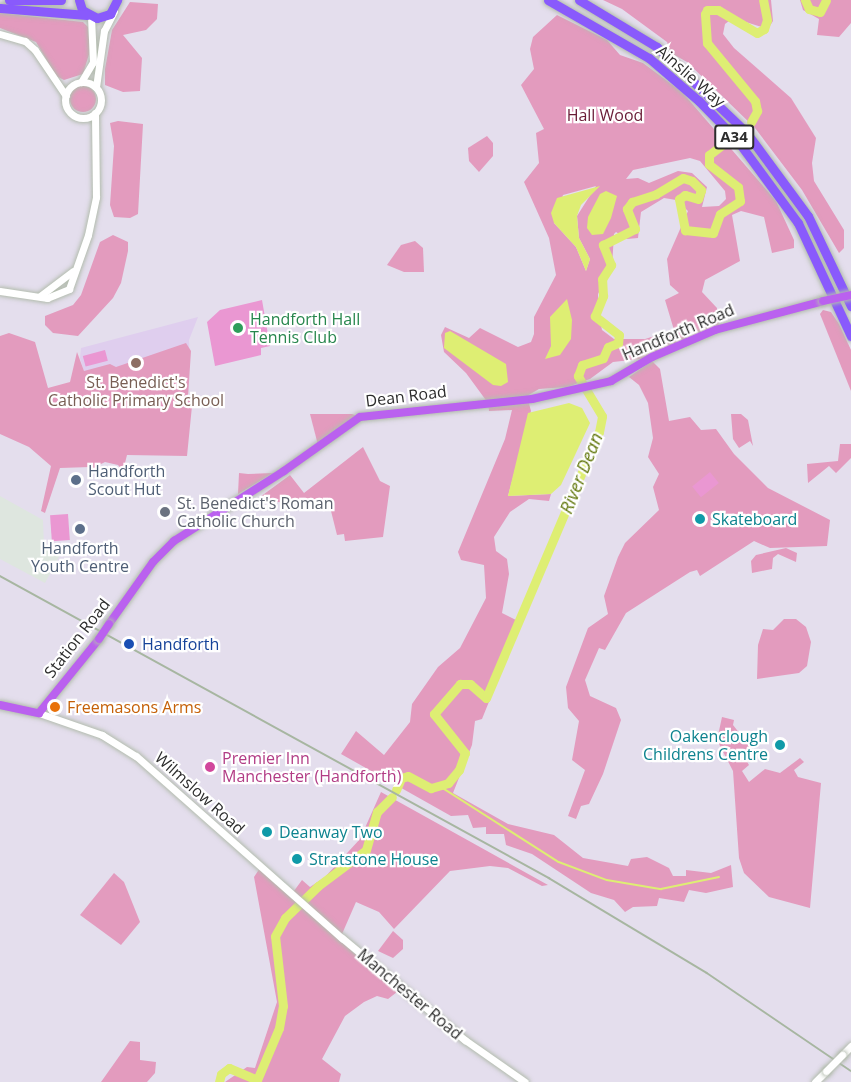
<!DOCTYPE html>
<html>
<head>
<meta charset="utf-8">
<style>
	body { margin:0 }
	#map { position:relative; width:851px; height:1082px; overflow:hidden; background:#e4deed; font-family:"Open Sans",sans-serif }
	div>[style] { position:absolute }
	.industrial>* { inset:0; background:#dee6df }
	.education>* { inset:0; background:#dfceee }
	.green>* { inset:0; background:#e39bbe }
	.round { border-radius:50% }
	.pitch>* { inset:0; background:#ea97d2; transform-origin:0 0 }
	.water>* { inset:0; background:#deee73 }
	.stream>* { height:1.5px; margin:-0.75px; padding:0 0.75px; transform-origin:0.75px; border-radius:0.75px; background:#deee73 }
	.river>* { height:9px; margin:-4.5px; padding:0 4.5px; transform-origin:4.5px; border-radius:4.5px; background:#deee73 }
	.roads { filter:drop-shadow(0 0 2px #b3bcae) drop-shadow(0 0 2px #b3bcae) }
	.minor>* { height:7px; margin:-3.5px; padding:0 3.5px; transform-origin:3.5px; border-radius:3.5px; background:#fff }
	.minor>.ring { margin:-3.5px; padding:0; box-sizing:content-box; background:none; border:7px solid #fff; border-radius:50% }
	.major>* { height:8px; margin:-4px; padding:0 4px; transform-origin:4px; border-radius:4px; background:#ba61ef }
	.highway>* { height:9px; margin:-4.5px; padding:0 4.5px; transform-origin:4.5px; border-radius:4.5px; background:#895afc }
	.rail>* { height:1.5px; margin:-0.75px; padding:0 0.75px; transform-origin:0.75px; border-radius:0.75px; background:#a7b6a1 }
	.bridges { filter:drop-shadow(0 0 2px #b3bcae) drop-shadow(0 0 2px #b3bcae) }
	.minor-bridge>* { height:7px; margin:-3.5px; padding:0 3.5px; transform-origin:3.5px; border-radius:3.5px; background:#fff }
	.major-bridge>* { height:8px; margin:-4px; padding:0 4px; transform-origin:4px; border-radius:4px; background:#ba61ef }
	.dots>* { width:16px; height:16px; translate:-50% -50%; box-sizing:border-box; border:3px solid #fff; border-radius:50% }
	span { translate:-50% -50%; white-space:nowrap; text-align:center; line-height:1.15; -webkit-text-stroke:4.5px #fff; paint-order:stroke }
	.shield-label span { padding:2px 4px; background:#fff; border:2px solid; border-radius:4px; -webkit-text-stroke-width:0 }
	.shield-label { font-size:15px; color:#2c2c2c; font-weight:700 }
	.street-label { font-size:16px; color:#2c2c2c }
	.park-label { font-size:16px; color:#691b36 }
	.leisure-label { font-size:16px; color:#27864d }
	.left { translate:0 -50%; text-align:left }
	.education-label { font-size:16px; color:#785e54 }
	.service-label { font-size:16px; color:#4e5e75 }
	.worship-label { font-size:16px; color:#5b616d }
	.culture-label { font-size:16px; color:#0d838f }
	.right { translate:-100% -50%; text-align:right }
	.transit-label { font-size:16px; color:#164399 }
	.food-label { font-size:16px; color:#c56008 }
	.hotel-label { font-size:16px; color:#b23c85 }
	.water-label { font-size:18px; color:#647910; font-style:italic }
</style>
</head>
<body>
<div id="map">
	<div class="industrial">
		<i style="clip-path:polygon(0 496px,43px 520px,44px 547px,60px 555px,45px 583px,0 559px)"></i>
	</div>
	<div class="education">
		<i style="clip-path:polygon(198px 317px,189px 340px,190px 368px,95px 410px,80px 358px,81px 348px)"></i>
	</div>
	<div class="green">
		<i style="clip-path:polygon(603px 0,771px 0,773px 21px,768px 29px,733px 18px,725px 24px,723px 34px,734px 48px,791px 98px,816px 138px,812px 163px,814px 181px,844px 230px,844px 248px,839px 253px,802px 190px,755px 128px,687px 62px,671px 53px,667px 42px,622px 9px)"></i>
		<i style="clip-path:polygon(800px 0,851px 0,851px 23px,839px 37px,817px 35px,819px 19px,803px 10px)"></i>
		<i style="clip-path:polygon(130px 2px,158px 4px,157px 19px,146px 30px,123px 35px,142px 58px,140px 91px,123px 92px,105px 85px,105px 69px,112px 30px)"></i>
		<i style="clip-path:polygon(0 13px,83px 22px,88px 27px,90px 51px,83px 74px,64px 80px,56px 76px,36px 42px,0 28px)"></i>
		<i style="clip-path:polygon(evenodd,557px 15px,607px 40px,620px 55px,643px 63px,682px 92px,776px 201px,794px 240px,794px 248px,772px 253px,764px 217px,741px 211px,732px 215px,740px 261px,705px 280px,702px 292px,717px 308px,719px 329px,649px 358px,613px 362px,590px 379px,567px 387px,539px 389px,527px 396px,531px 411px,508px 496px,551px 494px,549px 501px,529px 499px,510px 512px,494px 537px,496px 551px,507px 559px,509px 574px,502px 613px,518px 621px,518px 630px,482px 719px,475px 721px,472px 745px,453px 793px,508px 824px,554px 835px,583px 858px,628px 866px,631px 859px,647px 857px,669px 868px,673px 876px,686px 876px,686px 870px,711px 873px,731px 865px,733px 887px,706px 893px,689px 890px,684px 902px,659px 898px,657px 906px,633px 907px,625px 912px,614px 900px,591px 893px,532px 854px,506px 845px,504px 834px,486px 834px,486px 827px,473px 828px,468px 815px,451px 816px,341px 754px,356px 731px,384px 755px,410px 722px,412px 704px,438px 667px,460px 648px,486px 598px,484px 565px,461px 560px,458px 552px,505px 439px,512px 410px,489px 411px,488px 403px,466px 373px,444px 352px,441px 335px,445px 327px,469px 338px,480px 328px,518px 347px,531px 342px,534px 334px,534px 317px,556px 275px,549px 238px,524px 182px,539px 163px,536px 133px,544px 129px,521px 85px,534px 69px,530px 49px,533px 37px,557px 15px,690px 158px,700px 161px,725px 191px,726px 199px,719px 206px,702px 207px,707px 187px,692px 173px,678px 171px,649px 183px,638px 178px,626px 179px,633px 170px,690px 158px,557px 15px,596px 186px,577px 216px,579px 238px,590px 259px,586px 271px,576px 247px,554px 223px,563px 195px,596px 186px,557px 15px,664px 198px,676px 200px,688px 211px,667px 259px,670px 285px,679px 293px,665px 300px,674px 330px,645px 339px,614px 339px,602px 330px,598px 310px,598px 294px,612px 267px,614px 234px,616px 232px,627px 239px,638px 238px,641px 212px,664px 198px)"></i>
		<i class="round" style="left:70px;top:86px;width:26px;height:26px"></i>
		<i style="clip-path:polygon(118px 121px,143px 124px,138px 214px,130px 218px,114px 217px,110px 205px,114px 146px,110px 123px)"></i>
		<i style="clip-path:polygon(487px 136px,493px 143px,493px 156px,479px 172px,469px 161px,468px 148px)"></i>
		<i style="clip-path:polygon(113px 235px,128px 242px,128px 251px,121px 283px,113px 298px,78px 336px,53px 333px,45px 325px,45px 316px,73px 305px,81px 295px,100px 242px)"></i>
		<i style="clip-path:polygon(415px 241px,423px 248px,424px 272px,404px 272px,387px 265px,401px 245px)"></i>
		<i style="clip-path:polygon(823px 310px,831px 312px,839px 324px,851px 350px,851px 391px,820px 314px)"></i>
		<i style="clip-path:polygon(9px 333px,35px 342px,48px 388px,70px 382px,77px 352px,84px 371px,110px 364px,116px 367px,186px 343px,191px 351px,188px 397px,193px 396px,187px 456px,127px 455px,123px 471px,118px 465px,105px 462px,99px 465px,99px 474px,90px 467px,60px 468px,45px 513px,41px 511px,51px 466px,29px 447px,0 434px,0 336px)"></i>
		<i style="clip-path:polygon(652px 361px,660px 369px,669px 421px,690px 417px,701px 430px,716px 429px,734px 454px,768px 488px,830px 520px,827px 546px,770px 548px,754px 541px,700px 576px,697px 570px,690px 572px,626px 613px,605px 650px,599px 648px,585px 680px,590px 696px,616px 708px,621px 720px,603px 774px,589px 804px,581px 806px,576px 819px,568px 816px,585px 770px,572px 760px,579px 721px,568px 708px,566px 687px,588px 628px,608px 614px,604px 596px,618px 557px,625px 543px,659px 510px,653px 487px,659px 474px,648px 457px,653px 438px,648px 403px,639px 385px,629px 377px)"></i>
		<i style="clip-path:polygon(310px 414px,352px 414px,360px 417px,318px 445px)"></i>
		<i style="clip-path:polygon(731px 414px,741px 414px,748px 420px,753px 446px,750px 441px,739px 448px,733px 439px)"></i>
		<i style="clip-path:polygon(840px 444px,851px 444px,851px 458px,836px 473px,829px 466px,808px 483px,807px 464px,838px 461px)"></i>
		<i style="clip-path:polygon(363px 447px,380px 481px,390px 486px,383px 537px,345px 541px,344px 534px,337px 535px,331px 511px,318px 503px,275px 502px,260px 497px,290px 475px,304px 493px)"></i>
		<i style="clip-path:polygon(239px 473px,248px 474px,273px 473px,238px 494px)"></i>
		<i style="clip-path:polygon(786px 548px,797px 553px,796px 562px,778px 554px,773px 558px,772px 569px,752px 573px,751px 561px,756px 555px)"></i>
		<i style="clip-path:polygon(784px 619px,796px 619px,806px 627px,811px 642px,807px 666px,799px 673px,757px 679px,758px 645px,763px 629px,773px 630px)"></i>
		<i style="clip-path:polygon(722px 717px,734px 720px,733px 725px,751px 748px,745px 758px,749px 765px,742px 771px,749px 782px,765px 769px,780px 773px,800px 758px,804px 762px,794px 770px,798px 777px,821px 783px,810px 908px,769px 897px,744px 873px,739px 858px,733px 771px,717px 740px)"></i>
		<i style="clip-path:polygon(381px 792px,548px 885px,542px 886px,508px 868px,490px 866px,450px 871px,394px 929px,379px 912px,356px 902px,342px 934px,325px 927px,397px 992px,388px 999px,377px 996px,364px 1002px,345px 1016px,322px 1059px,341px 1074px,339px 1082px,225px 1082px,247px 1067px,255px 1068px,277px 1002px,254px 877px,260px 868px,291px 895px,302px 880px,310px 887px,325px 877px,360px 839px)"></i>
		<i style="clip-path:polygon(114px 873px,124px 882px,140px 922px,121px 945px,80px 915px)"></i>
		<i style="clip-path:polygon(393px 931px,403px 940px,403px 949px,393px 958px,378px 951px)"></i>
		<i style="clip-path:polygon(130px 1041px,140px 1042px,140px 1060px,156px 1062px,155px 1073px,147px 1082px,101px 1082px)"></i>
	</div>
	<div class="pitch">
		<i style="clip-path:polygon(262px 300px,270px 346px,261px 348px,261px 355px,215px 366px,207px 322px,220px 310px)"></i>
		<i style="left:105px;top:350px;width:11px;height:23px;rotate:75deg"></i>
		<i style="left:710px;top:472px;width:14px;height:23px;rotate:51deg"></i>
		<i style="left:68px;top:514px;width:26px;height:18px;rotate:86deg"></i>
	</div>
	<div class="water">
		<i style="clip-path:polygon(600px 186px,581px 205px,577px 216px,579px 238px,590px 259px,586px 271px,576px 247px,554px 223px,551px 213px,557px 198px)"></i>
		<i style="clip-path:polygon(606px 191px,617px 196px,611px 218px,603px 234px,592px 235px,587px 228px,588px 217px,600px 194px)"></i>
		<i style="clip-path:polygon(567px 299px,572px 320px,571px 339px,560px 355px,545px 359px,551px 346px,550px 317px)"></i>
		<i style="clip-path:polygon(450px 331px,506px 364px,508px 382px,501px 386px,493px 385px,444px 348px,445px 333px)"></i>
		<i style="clip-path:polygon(569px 403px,582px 408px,590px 423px,561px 485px,551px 494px,508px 496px,528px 413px)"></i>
	</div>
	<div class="stream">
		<i style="left:438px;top:785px;width:143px;rotate:32.5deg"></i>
		<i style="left:559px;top:862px;width:51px;rotate:20.6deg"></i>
		<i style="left:607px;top:880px;width:55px;rotate:9.5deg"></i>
		<i style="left:661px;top:889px;width:59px;rotate:-11.7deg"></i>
	</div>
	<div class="river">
		<i style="left:805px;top:0;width:10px;rotate:66deg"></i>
		<i style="left:809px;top:9px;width:11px;rotate:15deg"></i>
		<i style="left:820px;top:12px;width:13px;rotate:-63deg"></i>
		<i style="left:751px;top:122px;width:13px;rotate:-61deg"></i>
		<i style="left:757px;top:111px;width:10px;rotate:-101deg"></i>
		<i style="left:755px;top:101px;width:75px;rotate:-129.6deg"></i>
		<i style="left:707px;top:43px;width:29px;rotate:-94deg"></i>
		<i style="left:705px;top:14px;width:4px;rotate:-63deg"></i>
		<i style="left:707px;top:10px;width:11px"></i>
		<i style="left:718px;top:10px;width:45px;rotate:30.5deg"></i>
		<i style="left:757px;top:33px;width:8px;rotate:-30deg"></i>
		<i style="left:764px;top:29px;width:9px;rotate:-72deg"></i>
		<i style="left:767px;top:20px;width:20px;rotate:-101deg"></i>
		<i style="left:396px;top:790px;width:13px;rotate:-67deg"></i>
		<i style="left:401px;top:778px;width:7px;rotate:-16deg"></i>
		<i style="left:408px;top:776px;width:26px;rotate:28deg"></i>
		<i style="left:431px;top:788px;width:18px;rotate:-16deg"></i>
		<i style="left:448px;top:783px;width:17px;rotate:-50deg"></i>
		<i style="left:459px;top:770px;width:18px;rotate:-71deg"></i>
		<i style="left:465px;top:753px;width:50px;rotate:-128.5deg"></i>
		<i style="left:434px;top:714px;width:40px;rotate:-49deg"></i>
		<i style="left:460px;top:684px;width:10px"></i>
		<i style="left:470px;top:684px;width:21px;rotate:41deg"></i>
		<i style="left:486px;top:698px;width:289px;rotate:-67deg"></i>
		<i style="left:599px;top:432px;width:16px;rotate:-79deg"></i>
		<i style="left:602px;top:416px;width:47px;rotate:-121deg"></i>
		<i style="left:578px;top:376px;width:12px;rotate:-70deg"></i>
		<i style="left:582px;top:365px;width:22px;rotate:-18deg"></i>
		<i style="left:603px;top:358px;width:12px;rotate:-66deg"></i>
		<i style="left:608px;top:347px;width:11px;rotate:-22deg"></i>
		<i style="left:618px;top:343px;width:8px;rotate:-83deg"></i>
		<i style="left:619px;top:335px;width:31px;rotate:-142deg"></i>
		<i style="left:595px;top:316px;width:22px;rotate:-68deg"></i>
		<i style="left:603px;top:296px;width:17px;rotate:-93deg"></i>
		<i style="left:602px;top:279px;width:17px;rotate:-57deg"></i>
		<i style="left:611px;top:265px;width:22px;rotate:-112deg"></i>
		<i style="left:603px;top:245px;width:36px;rotate:-27deg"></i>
		<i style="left:635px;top:229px;width:22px;rotate:-112deg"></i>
		<i style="left:627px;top:209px;width:9px;rotate:-54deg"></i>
		<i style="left:632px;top:202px;width:25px;rotate:-18deg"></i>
		<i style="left:656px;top:194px;width:31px;rotate:-31deg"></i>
		<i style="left:683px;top:178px;width:9px;rotate:18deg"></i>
		<i style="left:692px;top:181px;width:13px;rotate:45deg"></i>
		<i style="left:701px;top:190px;width:9px;rotate:108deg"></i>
		<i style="left:698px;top:199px;width:14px;rotate:-163deg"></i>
		<i style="left:685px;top:195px;width:7px;rotate:146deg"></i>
		<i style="left:679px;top:199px;width:32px;rotate:79deg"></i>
		<i style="left:685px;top:230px;width:28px;rotate:6deg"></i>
		<i style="left:713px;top:233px;width:20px;rotate:-70deg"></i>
		<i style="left:720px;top:214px;width:24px;rotate:-33deg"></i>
		<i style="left:740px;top:201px;width:14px;rotate:-98deg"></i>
		<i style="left:738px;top:187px;width:37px;rotate:-142deg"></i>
		<i style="left:709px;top:164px;width:9px;rotate:-90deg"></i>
		<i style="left:709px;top:155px;width:23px;rotate:-38deg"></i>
		<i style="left:219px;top:1082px;width:8px;rotate:-76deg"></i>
		<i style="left:221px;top:1074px;width:10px;rotate:-37deg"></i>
		<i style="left:229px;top:1068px;width:30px;rotate:23deg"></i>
		<i style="left:257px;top:1080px;width:56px;rotate:-67.1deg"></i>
		<i style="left:279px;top:1028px;width:22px;rotate:-80deg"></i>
		<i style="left:283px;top:1006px;width:70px;rotate:-96.5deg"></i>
		<i style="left:275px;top:936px;width:21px;rotate:-61deg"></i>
		<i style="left:285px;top:918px;width:46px;rotate:-44.1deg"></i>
		<i style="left:318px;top:886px;width:60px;rotate:-36.9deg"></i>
		<i style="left:366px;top:850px;width:40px;rotate:-74deg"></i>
		<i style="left:377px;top:812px;width:21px;rotate:-45deg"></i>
	</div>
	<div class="roads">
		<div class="minor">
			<i style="left:0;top:34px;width:26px;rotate:16deg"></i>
			<i style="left:25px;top:41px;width:13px;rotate:42deg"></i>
			<i style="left:35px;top:50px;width:55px;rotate:56deg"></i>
			<i style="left:81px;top:82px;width:23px;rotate:-59deg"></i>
			<i style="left:93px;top:62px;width:45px;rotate:-92.5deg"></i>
			<i class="ring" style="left:65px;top:82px;width:29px;height:29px"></i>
			<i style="left:96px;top:87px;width:57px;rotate:-81.9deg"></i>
			<i style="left:104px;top:31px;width:22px;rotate:-63deg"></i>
			<i style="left:0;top:291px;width:48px;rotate:8.5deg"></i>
			<i style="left:47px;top:298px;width:24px;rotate:-22deg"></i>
			<i style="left:69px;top:289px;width:57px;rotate:-70.6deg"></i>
			<i style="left:88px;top:235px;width:39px;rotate:-78deg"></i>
			<i style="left:96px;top:197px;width:84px;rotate:-90.7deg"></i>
			<i style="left:40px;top:296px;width:41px;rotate:-37.1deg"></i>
			<i style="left:39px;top:713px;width:67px;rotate:19.2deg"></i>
			<i style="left:102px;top:735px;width:40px;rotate:32deg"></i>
			<i style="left:136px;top:756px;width:275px;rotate:41.5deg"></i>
			<i style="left:342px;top:938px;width:160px;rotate:39.7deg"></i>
			<i style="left:465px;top:1040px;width:73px;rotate:35deg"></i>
			<i style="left:842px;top:1055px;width:13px;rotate:-45deg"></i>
			<i style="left:815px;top:1082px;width:16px;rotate:-45deg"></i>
		</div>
		<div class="major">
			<i style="left:109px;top:624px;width:76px;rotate:-54.6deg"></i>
			<i style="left:153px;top:562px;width:30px;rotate:-45deg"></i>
			<i style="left:174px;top:541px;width:130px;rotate:-32.5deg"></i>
			<i style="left:284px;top:471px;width:93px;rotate:-35.4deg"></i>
			<i style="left:360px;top:417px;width:173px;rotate:-6deg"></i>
			<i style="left:532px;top:399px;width:81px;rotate:-12.8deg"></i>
			<i style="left:611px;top:381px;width:48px;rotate:-30.3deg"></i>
			<i style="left:652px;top:357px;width:69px;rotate:-23.2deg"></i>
			<i style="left:715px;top:330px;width:112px;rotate:-15deg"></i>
			<i style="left:0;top:705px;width:40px;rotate:12deg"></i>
			<i style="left:39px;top:713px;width:95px;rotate:-51deg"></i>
		</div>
		<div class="highway">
			<i style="left:9px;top:0;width:52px"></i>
			<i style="left:79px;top:0;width:10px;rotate:73deg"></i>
			<i style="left:82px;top:10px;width:17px;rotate:28deg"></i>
			<i style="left:97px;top:18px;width:14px;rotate:-17deg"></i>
			<i style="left:110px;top:14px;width:16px;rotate:-63deg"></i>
			<i style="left:548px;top:0;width:116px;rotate:29.9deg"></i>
			<i style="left:649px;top:58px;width:66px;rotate:40.7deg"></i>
			<i style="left:699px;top:101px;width:54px;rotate:45.7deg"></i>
			<i style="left:737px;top:140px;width:103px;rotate:53.7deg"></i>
			<i style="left:798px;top:223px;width:125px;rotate:64.9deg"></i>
			<i style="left:579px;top:0;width:91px;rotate:31.1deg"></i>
			<i style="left:657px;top:47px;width:123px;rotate:43.7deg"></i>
			<i style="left:746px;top:132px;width:104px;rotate:53.6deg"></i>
			<i style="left:808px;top:216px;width:100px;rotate:64.5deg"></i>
			<i style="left:0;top:8px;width:87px;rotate:4.6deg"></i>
		</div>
	</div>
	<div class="rail">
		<i style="left:0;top:576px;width:627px;rotate:28.81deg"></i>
		<i style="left:549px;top:878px;width:184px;rotate:31deg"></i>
		<i style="left:707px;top:973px;width:174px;rotate:34.2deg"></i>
	</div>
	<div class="bridges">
		<div class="minor-bridge">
			<i style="left:826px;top:1071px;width:23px;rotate:-45deg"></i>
		</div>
		<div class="major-bridge">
			<i style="left:823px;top:301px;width:29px;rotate:-12deg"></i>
			<i style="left:99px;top:639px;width:18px;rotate:-56deg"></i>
		</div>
	</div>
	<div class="dots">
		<i style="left:238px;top:328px;background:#2e9e5b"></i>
		<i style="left:136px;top:363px;background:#8d6e63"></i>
		<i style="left:76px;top:480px;background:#5c6f8a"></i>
		<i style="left:165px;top:512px;background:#6b7280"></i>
		<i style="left:700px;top:519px;background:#0f9aa8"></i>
		<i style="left:80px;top:529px;background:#5c6f8a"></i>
		<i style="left:129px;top:644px;background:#1a4fb4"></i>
		<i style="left:55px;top:707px;background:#e8710a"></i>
		<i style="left:780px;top:745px;background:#0f9aa8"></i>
		<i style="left:210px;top:767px;background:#d1479c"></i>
		<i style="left:267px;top:832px;background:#0f9aa8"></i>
		<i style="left:297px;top:859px;background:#0f9aa8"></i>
	</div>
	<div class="shield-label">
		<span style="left:734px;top:137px">A34</span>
	</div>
	<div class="street-label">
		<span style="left:691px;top:76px;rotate:41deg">Ainslie Way</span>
		<span style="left:678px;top:332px;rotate:-23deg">Handforth Road</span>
		<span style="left:406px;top:396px;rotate:-7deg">Dean Road</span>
		<span style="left:77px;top:638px;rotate:-52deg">Station Road</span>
		<span style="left:200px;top:793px;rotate:42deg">Wilmslow Road</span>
		<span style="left:410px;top:994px;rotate:40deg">Manchester Road</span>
	</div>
	<div class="park-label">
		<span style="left:605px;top:115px">Hall Wood</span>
	</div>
	<div class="leisure-label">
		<span class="left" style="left:250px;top:328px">Handforth Hall<br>Tennis Club</span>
	</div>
	<div class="education-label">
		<span style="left:136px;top:391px">St. Benedict's<br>Catholic Primary School</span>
	</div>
	<div class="service-label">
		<span class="left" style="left:88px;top:480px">Handforth<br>Scout Hut</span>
		<span style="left:80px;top:557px">Handforth<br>Youth Centre</span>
	</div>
	<div class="worship-label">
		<span class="left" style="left:177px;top:512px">St. Benedict's Roman<br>Catholic Church</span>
	</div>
	<div class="culture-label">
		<span class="left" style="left:712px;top:519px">Skateboard</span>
		<span class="right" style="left:768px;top:745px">Oakenclough<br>Childrens Centre</span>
		<span class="left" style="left:279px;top:832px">Deanway Two</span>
		<span class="left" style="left:309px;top:859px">Stratstone House</span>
	</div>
	<div class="transit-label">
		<span class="left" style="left:142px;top:644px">Handforth</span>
	</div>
	<div class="food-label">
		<span class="left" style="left:67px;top:707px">Freemasons Arms</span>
	</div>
	<div class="hotel-label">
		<span class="left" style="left:222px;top:767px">Premier Inn<br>Manchester (Handforth)</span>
	</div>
	<div class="water-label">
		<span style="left:581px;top:473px;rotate:-68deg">River Dean</span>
	</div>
</div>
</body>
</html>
